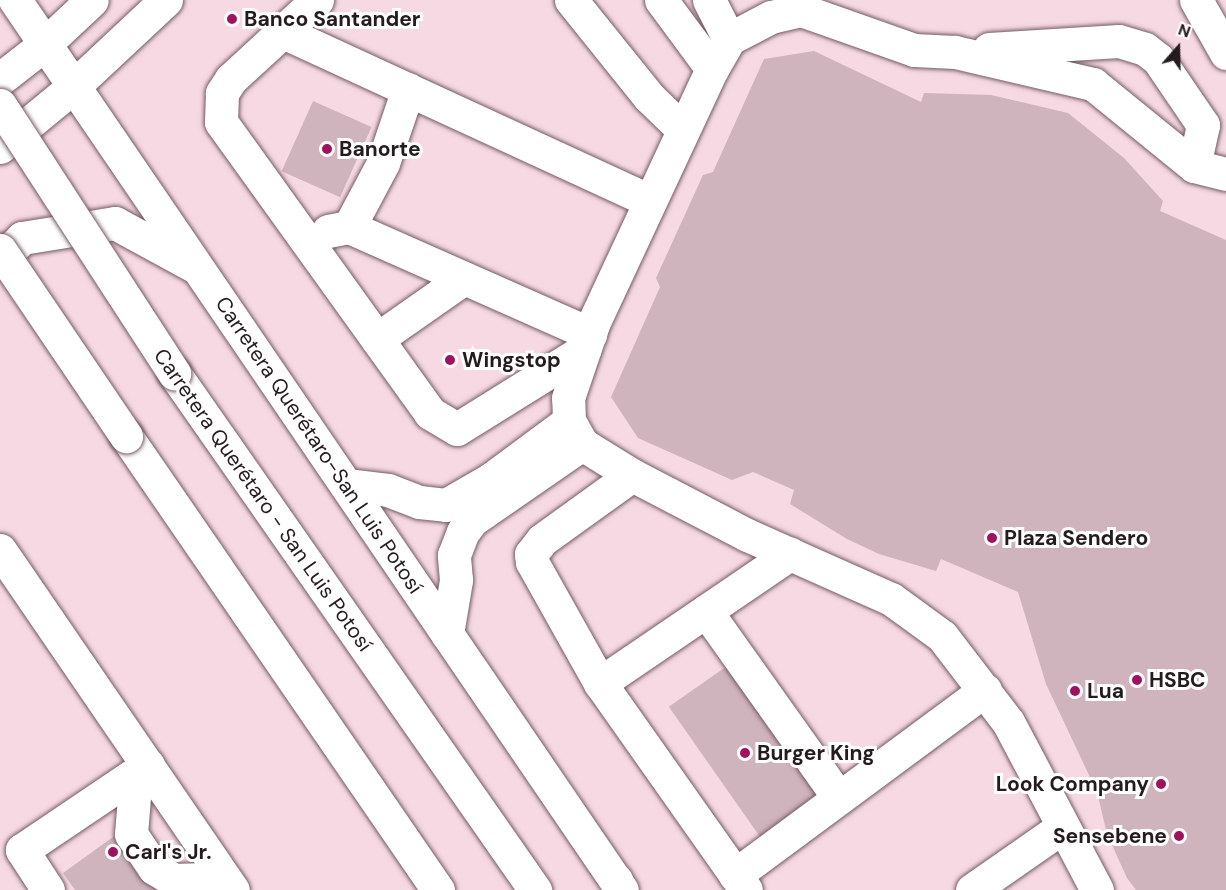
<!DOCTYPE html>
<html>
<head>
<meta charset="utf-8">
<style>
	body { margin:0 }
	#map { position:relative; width:1226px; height:890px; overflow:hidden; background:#f6d9e3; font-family:"DM Sans",sans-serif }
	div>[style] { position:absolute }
	.building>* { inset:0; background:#cfb3bd; transform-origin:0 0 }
	.roads { filter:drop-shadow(0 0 2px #745b64) drop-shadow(0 0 2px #745b64) }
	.minor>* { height:33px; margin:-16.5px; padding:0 16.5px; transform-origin:16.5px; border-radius:16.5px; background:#fff }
	.major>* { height:33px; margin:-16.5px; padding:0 16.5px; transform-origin:16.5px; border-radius:16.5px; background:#fff }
	.highway>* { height:33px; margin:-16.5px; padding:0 16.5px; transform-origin:16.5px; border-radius:16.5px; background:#fff }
	.bridges { filter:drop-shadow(0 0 2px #745b64) drop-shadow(0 0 2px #745b64) }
	.highway-bridge>* { height:33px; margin:-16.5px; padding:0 16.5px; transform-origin:16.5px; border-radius:16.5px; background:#fff }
	.dots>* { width:16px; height:16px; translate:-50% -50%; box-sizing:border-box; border:3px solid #fff; border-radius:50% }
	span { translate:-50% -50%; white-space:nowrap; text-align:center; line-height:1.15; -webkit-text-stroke:6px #fff; paint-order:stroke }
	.poi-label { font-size:21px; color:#251b1f; font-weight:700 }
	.left { translate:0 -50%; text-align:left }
	.right { translate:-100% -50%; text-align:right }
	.street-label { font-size:21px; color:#251b1f }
	.north { position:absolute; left:1148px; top:18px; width:60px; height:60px; -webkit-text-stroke:4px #fff; paint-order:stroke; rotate:20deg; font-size:16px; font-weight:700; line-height:24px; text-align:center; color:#251b1f }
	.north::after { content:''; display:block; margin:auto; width:21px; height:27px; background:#251b1f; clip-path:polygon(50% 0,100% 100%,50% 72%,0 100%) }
</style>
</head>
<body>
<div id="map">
	<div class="building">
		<i style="clip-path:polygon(814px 51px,921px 102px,924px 93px,991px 95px,1068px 113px,1124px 158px,1163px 201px,1160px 211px,1226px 240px,1226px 890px,1136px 890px,1127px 878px,1107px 834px,1097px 792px,1046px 684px,1018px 592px,941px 559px,936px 571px,879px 554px,847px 539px,790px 504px,794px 490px,753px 472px,732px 480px,638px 438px,611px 397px,660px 287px,656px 278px,703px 175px,713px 172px,764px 59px)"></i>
		<i style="left:313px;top:101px;width:64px;height:77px;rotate:24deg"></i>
		<i style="left:727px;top:666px;width:164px;height:71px;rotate:55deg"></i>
		<i style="clip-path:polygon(120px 832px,161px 890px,75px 890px,63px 873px)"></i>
	</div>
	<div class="roads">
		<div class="minor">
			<i style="left:317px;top:0;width:117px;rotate:137.4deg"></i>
			<i style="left:231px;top:79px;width:17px;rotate:123deg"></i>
			<i style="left:222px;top:93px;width:29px;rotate:92deg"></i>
			<i style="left:221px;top:122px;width:358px;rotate:54.3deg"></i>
			<i style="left:430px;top:413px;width:31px;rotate:31deg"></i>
			<i style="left:457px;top:429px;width:150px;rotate:-31.9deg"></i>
			<i style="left:571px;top:0;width:124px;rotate:51.2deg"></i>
			<i style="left:649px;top:97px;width:46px;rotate:44.1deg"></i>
			<i style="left:661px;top:0;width:86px;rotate:53.5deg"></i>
			<i style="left:709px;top:0;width:44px;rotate:62.9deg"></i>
			<i style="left:1196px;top:0;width:61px;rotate:60.5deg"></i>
			<i style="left:283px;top:32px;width:403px;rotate:24.7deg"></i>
			<i style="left:989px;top:49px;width:130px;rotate:-3.5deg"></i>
			<i style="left:1119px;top:41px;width:27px;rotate:17deg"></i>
			<i style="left:1145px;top:49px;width:16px;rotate:38deg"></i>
			<i style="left:1158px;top:59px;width:80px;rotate:55.7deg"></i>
			<i style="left:1203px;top:125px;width:42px;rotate:102.4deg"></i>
			<i style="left:349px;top:227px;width:264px;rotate:23.9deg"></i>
			<i style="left:328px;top:231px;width:21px;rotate:-11deg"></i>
			<i style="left:349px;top:227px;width:72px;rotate:-62deg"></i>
			<i style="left:383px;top:163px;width:78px;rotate:-71.3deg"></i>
			<i style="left:377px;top:339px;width:106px;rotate:-35deg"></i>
			<i style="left:632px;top:475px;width:111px;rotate:144.2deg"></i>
			<i style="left:542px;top:540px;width:18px;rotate:128deg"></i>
			<i style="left:531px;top:554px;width:8px;rotate:83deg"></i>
			<i style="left:532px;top:562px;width:139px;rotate:60.7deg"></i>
			<i style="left:600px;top:683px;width:253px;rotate:54.8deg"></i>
			<i style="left:346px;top:485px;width:42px;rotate:6.8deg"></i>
			<i style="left:388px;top:490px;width:33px;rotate:21deg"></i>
			<i style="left:419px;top:502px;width:27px;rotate:6deg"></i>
			<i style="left:446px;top:505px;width:52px;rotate:-30deg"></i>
			<i style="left:491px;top:479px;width:97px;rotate:-36.6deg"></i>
			<i style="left:706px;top:611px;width:229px;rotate:54.6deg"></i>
			<i style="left:447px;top:634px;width:55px;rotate:-80.5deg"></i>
			<i style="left:456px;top:580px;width:25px;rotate:-95deg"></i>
			<i style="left:454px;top:555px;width:25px;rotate:-69deg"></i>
			<i style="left:463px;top:532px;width:15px;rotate:-53deg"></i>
			<i style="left:472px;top:520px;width:134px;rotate:-34.6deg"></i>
			<i style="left:600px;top:683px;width:230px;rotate:-34.2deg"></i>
			<i style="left:136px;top:773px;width:61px;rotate:94.7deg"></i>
			<i style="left:131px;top:834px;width:41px;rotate:55.9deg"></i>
			<i style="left:154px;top:868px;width:23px;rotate:31deg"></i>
			<i style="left:174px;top:880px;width:30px;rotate:-2deg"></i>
			<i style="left:204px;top:879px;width:27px;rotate:24deg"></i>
			<i style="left:735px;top:875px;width:311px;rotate:-36.5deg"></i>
			<i style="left:48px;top:890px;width:48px;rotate:-123deg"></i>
			<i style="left:22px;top:850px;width:152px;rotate:-34deg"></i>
			<i style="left:972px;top:890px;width:108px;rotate:-34.9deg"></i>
			<i style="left:1097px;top:890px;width:190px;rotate:-117.9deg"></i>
			<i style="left:1008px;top:722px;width:108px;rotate:-127.5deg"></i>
			<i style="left:942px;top:636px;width:63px;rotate:-144deg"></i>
			<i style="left:891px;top:599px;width:158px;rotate:-156deg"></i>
			<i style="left:747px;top:535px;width:130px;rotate:-152.4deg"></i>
			<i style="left:632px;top:475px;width:59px;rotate:-148.2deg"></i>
			<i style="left:582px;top:444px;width:26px;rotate:-119deg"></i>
			<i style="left:569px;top:421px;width:23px;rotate:-92deg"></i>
			<i style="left:568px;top:398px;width:78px;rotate:-71.3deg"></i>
			<i style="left:593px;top:324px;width:281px;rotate:-65deg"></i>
			<i style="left:712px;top:69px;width:34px;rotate:-60deg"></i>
			<i style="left:729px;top:39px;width:47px;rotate:-27.6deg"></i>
			<i style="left:771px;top:17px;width:31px;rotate:-13deg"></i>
			<i style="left:801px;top:10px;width:120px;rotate:19.5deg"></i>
			<i style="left:914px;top:50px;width:41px;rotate:2.8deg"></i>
			<i style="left:955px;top:52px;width:142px;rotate:13.1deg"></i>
			<i style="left:1093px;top:84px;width:130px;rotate:39.1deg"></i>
			<i style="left:1194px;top:166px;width:33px;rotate:14deg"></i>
		</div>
		<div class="major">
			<i style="left:15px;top:0;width:1077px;rotate:55.71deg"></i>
			<i style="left:0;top:79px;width:57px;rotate:-37.9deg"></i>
			<i style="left:45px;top:44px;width:64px;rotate:-43.1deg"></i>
			<i style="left:0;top:147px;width:96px;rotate:-39.5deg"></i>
			<i style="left:74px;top:86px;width:126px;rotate:-43.1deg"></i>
			<i style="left:0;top:260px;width:31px;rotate:-45deg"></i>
			<i style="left:22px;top:238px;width:94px;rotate:-9.2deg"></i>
			<i style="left:115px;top:223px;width:90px;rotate:28.6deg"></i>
			<i style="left:0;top:550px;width:412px;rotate:55.6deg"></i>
		</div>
		<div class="highway">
			<i style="left:174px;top:373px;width:631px;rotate:55.07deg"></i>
			<i style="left:126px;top:436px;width:551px;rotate:55.5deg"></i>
			<i style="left:616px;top:880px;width:11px;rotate:68deg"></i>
		</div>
	</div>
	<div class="bridges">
		<div class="highway-bridge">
			<i style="left:0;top:105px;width:320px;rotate:57deg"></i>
			<i style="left:0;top:250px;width:225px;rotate:55.9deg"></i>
		</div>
	</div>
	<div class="dots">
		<i style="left:232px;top:19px;background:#9f125e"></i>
		<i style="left:327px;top:149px;background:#9f125e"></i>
		<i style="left:450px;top:360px;background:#9f125e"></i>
		<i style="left:992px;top:538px;background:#9f125e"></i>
		<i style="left:1137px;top:680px;background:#9f125e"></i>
		<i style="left:1075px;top:691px;background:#9f125e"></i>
		<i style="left:745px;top:753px;background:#9f125e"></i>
		<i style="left:1161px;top:784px;background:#9f125e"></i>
		<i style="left:1179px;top:836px;background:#9f125e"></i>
		<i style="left:113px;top:852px;background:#9f125e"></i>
	</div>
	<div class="poi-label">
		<span class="left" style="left:244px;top:19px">Banco Santander</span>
		<span class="left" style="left:339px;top:149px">Banorte</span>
		<span class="left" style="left:462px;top:360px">Wingstop</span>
		<span class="left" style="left:1004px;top:538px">Plaza Sendero</span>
		<span class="left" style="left:1149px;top:680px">HSBC</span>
		<span class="left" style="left:1087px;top:691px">Lua</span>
		<span class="left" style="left:757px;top:753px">Burger King</span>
		<span class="right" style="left:1149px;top:784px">Look Company</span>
		<span class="right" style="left:1167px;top:836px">Sensebene</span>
		<span class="left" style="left:125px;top:852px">Carl's Jr.</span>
	</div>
	<div class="street-label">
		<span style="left:319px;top:445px;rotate:56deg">Carretera Querétaro-San Luis Potosí</span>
		<span style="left:263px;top:500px;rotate:55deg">Carretera Querétaro - San Luis Potosí</span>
	</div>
	<div class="north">N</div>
</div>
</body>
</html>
